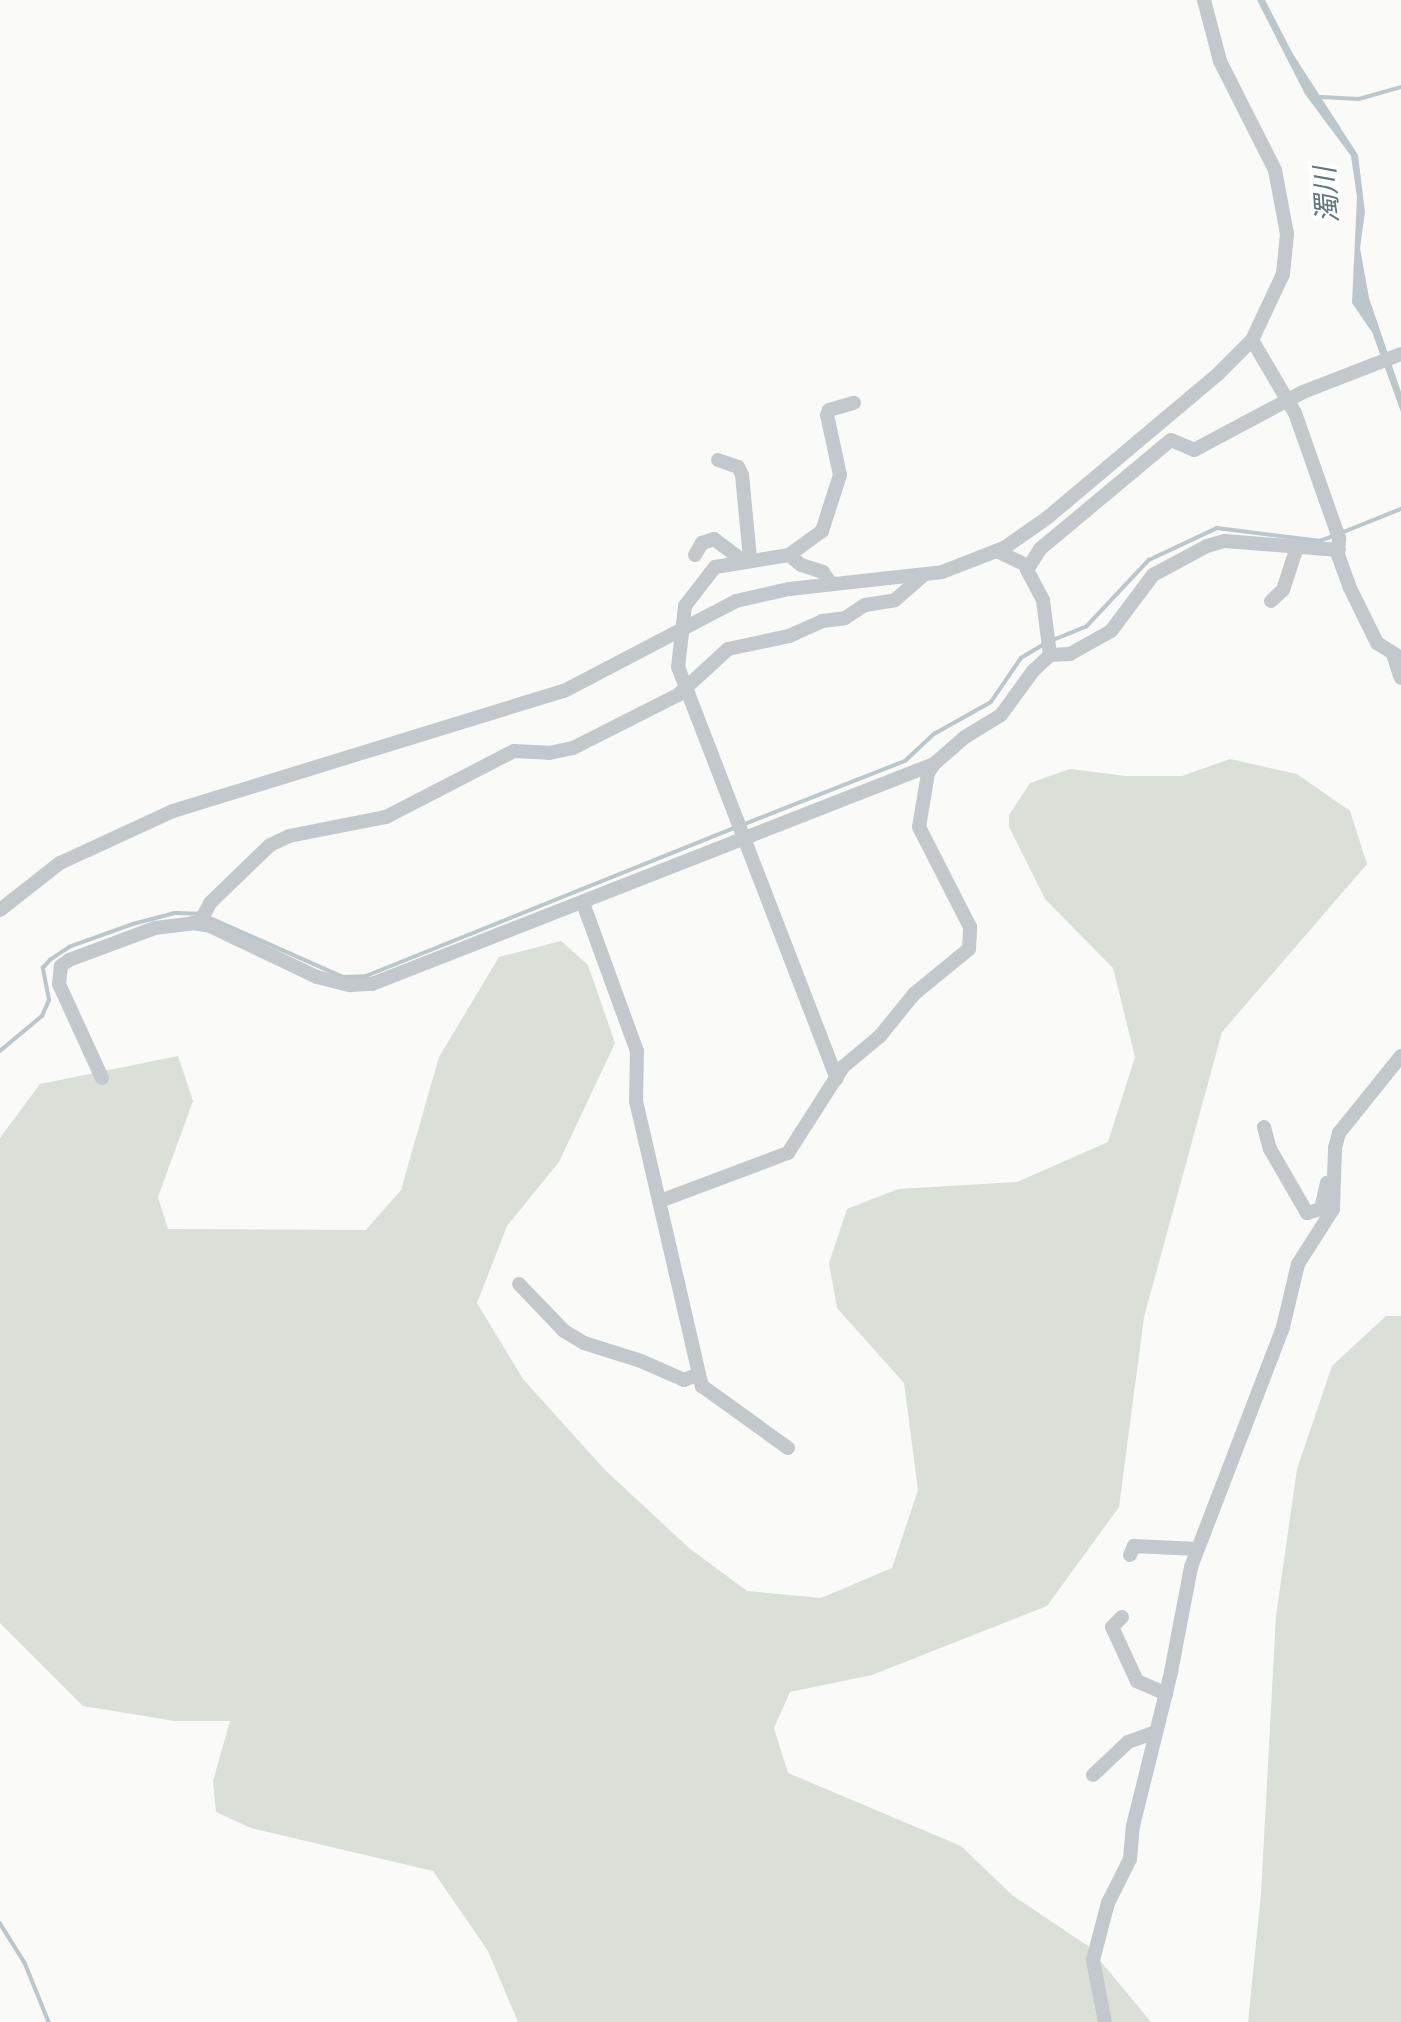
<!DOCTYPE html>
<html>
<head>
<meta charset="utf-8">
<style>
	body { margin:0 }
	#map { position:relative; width:1401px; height:2022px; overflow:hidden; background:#fafaf8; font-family:Commissioner,"Noto Sans JP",sans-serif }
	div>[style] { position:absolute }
	.green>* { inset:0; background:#dadfd7 }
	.water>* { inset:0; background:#bbc7cb }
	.stream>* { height:3.5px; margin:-1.75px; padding:0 1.75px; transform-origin:1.75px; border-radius:1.75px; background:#bbc7cb }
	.minor>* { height:14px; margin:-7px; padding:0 7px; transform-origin:7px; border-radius:7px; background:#c3c8cc }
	span { translate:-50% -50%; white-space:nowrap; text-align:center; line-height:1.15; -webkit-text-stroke:7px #fff; paint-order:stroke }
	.water-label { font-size:28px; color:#60757c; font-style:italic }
</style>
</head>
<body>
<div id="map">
	<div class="green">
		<i style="clip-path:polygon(1230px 759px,1297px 774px,1350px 811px,1367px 864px,1222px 1032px,1144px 1317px,1119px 1507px,1047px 1606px,872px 1675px,790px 1692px,774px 1728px,788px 1773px,961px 1846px,1012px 1895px,1088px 1946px,1151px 2022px,518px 2022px,488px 1951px,433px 1871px,251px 1828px,216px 1812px,213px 1781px,230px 1721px,175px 1721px,83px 1706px,0 1623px,0 1138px,40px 1084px,178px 1056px,193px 1101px,158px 1197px,168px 1229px,366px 1230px,401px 1190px,439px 1057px,499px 957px,561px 941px,588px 965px,615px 1043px,559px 1162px,507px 1226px,477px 1303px,523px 1379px,604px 1469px,689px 1548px,747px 1591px,821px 1598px,892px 1568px,918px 1490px,904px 1383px,837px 1308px,829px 1263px,847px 1209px,898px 1189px,1017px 1182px,1108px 1142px,1135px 1057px,1113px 968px,1045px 899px,1009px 827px,1009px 815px,1030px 783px,1070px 769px,1126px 776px,1182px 776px)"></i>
		<i style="clip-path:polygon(1386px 1316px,1401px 1316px,1401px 2022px,1248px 2022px,1261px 1894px,1276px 1616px,1297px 1469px,1332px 1366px)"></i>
	</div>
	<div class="water">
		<i style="clip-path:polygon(1257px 0,1265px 0,1293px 54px,1358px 155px,1365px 212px,1360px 248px,1369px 298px,1401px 392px,1401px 412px,1372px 332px,1352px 303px,1357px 197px,1351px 156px,1305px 94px)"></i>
	</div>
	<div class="stream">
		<i style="left:1321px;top:97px;width:38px;rotate:3deg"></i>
		<i style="left:1359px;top:99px;width:44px;rotate:-15.9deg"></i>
		<i style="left:1341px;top:533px;width:65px;rotate:-21.8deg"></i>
		<i style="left:1053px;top:640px;width:35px;rotate:-22deg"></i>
		<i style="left:1086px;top:627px;width:92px;rotate:-46.8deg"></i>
		<i style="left:1149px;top:560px;width:75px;rotate:-25.2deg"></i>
		<i style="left:1217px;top:528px;width:104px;rotate:7.2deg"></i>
		<i style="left:1320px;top:541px;width:14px;rotate:-21deg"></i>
		<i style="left:745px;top:824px;width:172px;rotate:-21.5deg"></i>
		<i style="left:905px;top:761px;width:40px;rotate:-43deg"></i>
		<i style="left:934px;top:734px;width:65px;rotate:-29.3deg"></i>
		<i style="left:991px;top:702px;width:53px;rotate:-55.7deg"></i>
		<i style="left:1021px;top:658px;width:29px;rotate:-31deg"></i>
		<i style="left:206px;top:916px;width:150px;rotate:24deg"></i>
		<i style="left:343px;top:977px;width:23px;rotate:-2deg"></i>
		<i style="left:366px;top:976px;width:400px;rotate:-21.9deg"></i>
		<i style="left:0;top:1051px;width:55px;rotate:-39.8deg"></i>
		<i style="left:42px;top:1016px;width:17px;rotate:-66deg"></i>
		<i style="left:49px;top:1000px;width:33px;rotate:-101deg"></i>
		<i style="left:43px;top:968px;width:11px;rotate:-49deg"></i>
		<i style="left:50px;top:960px;width:23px;rotate:-34deg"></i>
		<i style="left:69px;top:947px;width:68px;rotate:-19.8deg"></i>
		<i style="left:133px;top:924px;width:43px;rotate:-14.7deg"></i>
		<i style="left:175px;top:913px;width:24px;rotate:2deg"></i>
		<i style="left:0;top:1923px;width:47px;rotate:58deg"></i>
		<i style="left:25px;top:1963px;width:64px;rotate:67.9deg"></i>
	</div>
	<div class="minor">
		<i style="left:1252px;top:340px;width:85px;rotate:59.5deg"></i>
		<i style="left:1295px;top:413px;width:133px;rotate:70.6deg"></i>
		<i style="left:1339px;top:538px;width:17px;rotate:93deg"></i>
		<i style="left:1338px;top:555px;width:33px;rotate:70deg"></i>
		<i style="left:1349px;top:586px;width:64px;rotate:63.8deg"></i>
		<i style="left:1377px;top:643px;width:28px;rotate:32deg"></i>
		<i style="left:718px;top:460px;width:21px;rotate:19deg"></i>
		<i style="left:738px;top:467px;width:9px;rotate:63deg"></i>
		<i style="left:742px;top:475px;width:83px;rotate:84.5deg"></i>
		<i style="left:997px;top:551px;width:34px;rotate:26deg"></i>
		<i style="left:695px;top:555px;width:14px;rotate:-60deg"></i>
		<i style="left:702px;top:543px;width:13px;rotate:-18deg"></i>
		<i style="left:714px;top:539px;width:34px;rotate:37deg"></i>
		<i style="left:789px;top:555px;width:41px;rotate:-36deg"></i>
		<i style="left:822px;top:531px;width:59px;rotate:-72.2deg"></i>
		<i style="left:840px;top:475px;width:61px;rotate:-102.2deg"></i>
		<i style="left:827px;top:415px;width:5px;rotate:-68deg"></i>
		<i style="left:829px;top:410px;width:26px;rotate:-16deg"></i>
		<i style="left:831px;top:584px;width:14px;rotate:-124deg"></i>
		<i style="left:823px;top:572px;width:23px;rotate:-162deg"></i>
		<i style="left:801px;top:565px;width:16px;rotate:-140deg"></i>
		<i style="left:789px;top:555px;width:75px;rotate:170.8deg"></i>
		<i style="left:715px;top:567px;width:49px;rotate:127.6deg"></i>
		<i style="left:685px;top:606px;width:61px;rotate:96.5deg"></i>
		<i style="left:678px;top:667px;width:441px;rotate:68.9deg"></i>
		<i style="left:1271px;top:601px;width:16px;rotate:-43deg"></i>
		<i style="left:1283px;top:590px;width:42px;rotate:-72deg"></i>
		<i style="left:1393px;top:654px;width:25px;rotate:72deg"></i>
		<i style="left:1050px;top:655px;width:55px;rotate:-97.3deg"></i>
		<i style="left:1043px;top:600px;width:34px;rotate:-118deg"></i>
		<i style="left:1027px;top:570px;width:25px;rotate:-58deg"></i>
		<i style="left:1040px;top:549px;width:170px;rotate:-39.8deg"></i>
		<i style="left:1171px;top:440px;width:25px;rotate:23deg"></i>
		<i style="left:1194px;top:450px;width:123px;rotate:-28deg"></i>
		<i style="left:1303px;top:392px;width:105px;rotate:-21.2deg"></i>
		<i style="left:583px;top:903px;width:158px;rotate:70deg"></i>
		<i style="left:637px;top:1051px;width:50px;rotate:91.1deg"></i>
		<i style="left:636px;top:1101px;width:293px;rotate:77deg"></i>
		<i style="left:702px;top:1386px;width:106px;rotate:35.8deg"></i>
		<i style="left:0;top:910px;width:76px;rotate:-38.1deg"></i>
		<i style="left:60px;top:863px;width:124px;rotate:-24.7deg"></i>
		<i style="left:173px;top:811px;width:409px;rotate:-17.1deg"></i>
		<i style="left:564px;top:691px;width:194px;rotate:-27.6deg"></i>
		<i style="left:736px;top:601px;width:54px;rotate:-12.8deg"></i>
		<i style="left:789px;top:589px;width:154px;rotate:-6.3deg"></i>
		<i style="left:942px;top:572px;width:66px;rotate:-21.2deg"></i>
		<i style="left:1004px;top:548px;width:52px;rotate:-34.9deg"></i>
		<i style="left:1047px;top:518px;width:225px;rotate:-40.1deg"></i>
		<i style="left:1219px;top:373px;width:47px;rotate:-45deg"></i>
		<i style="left:1252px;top:340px;width:73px;rotate:-64.8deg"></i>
		<i style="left:1283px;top:274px;width:40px;rotate:-84.3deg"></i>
		<i style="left:1287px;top:234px;width:65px;rotate:-100.6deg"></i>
		<i style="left:1275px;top:170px;width:122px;rotate:-116.8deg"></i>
		<i style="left:1220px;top:61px;width:63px;rotate:-104.7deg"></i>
		<i style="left:199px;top:924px;width:24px;rotate:-62deg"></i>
		<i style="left:210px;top:903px;width:83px;rotate:-44deg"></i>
		<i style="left:270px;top:845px;width:21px;rotate:-25deg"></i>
		<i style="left:289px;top:836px;width:99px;rotate:-11.1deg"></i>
		<i style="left:386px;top:817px;width:144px;rotate:-27.3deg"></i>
		<i style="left:514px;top:751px;width:35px;rotate:3deg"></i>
		<i style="left:549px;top:753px;width:25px;rotate:-12deg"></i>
		<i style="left:573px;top:748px;width:118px;rotate:-26.8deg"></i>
		<i style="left:678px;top:695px;width:68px;rotate:-42.6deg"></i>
		<i style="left:728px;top:649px;width:62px;rotate:-12deg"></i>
		<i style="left:789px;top:636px;width:36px;rotate:-24deg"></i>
		<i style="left:822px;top:621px;width:23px;rotate:-7deg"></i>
		<i style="left:845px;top:618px;width:24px;rotate:-33deg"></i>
		<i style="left:865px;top:605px;width:30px;rotate:-9deg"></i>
		<i style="left:895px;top:600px;width:38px;rotate:-41deg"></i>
		<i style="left:102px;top:1078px;width:103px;rotate:-114.6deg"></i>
		<i style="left:59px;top:984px;width:18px;rotate:-84deg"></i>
		<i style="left:61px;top:966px;width:10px;rotate:-37deg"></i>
		<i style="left:69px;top:960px;width:92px;rotate:-20.4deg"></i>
		<i style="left:155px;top:928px;width:38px;rotate:-7deg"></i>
		<i style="left:193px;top:923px;width:17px;rotate:10deg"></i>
		<i style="left:210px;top:926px;width:119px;rotate:25.5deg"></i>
		<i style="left:317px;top:977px;width:34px;rotate:14deg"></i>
		<i style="left:350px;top:985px;width:22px;rotate:-3deg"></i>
		<i style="left:372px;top:984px;width:604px;rotate:-21.38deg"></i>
		<i style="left:1264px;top:1127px;width:23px;rotate:75deg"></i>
		<i style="left:1270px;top:1149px;width:74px;rotate:60deg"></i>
		<i style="left:1307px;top:1213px;width:15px;rotate:-16deg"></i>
		<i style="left:1321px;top:1209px;width:27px;rotate:-77deg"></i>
		<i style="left:660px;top:1201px;width:137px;rotate:-20.6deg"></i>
		<i style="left:788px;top:1153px;width:102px;rotate:-57.4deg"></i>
		<i style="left:843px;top:1067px;width:48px;rotate:-40deg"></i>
		<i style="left:880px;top:1036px;width:54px;rotate:-51deg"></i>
		<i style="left:914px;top:994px;width:71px;rotate:-39.3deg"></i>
		<i style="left:969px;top:949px;width:22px;rotate:-87deg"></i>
		<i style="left:970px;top:927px;width:112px;rotate:-117deg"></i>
		<i style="left:919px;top:827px;width:55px;rotate:-80.5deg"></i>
		<i style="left:928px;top:773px;width:11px;rotate:-56deg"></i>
		<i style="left:934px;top:764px;width:41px;rotate:-41.1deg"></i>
		<i style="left:965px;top:737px;width:42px;rotate:-31.4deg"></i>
		<i style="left:1001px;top:715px;width:54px;rotate:-54deg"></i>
		<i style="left:1033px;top:671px;width:23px;rotate:-43deg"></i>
		<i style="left:1050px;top:655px;width:20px;rotate:-3deg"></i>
		<i style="left:1070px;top:654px;width:47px;rotate:-29.3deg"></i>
		<i style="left:1111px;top:631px;width:70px;rotate:-53.1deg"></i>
		<i style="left:1153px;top:575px;width:61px;rotate:-28.2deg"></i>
		<i style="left:1207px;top:546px;width:19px;rotate:-16deg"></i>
		<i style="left:1225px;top:541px;width:114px;rotate:4.5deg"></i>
		<i style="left:519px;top:1284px;width:65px;rotate:46.2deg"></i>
		<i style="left:564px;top:1331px;width:23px;rotate:31deg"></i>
		<i style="left:584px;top:1343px;width:60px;rotate:17.5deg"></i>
		<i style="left:641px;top:1361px;width:47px;rotate:23.8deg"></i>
		<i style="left:684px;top:1380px;width:16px;rotate:-22deg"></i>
		<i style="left:1130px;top:1555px;width:10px;rotate:-66deg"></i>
		<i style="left:1134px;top:1546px;width:63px;rotate:2.7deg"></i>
		<i style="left:1122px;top:1617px;width:14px;rotate:135deg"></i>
		<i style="left:1112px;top:1627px;width:60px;rotate:65.2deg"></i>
		<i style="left:1137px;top:1681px;width:32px;rotate:24deg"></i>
		<i style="left:1093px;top:1775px;width:48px;rotate:-43.3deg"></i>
		<i style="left:1128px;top:1742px;width:29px;rotate:-20deg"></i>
		<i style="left:1105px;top:2022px;width:63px;rotate:-101deg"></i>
		<i style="left:1093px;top:1960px;width:59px;rotate:-75.3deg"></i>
		<i style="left:1108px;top:1903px;width:49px;rotate:-63.4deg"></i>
		<i style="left:1130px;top:1859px;width:33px;rotate:-85deg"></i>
		<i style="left:1133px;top:1826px;width:159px;rotate:-76.1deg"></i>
		<i style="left:1171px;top:1672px;width:107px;rotate:-79.2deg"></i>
		<i style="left:1191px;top:1567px;width:257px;rotate:-69deg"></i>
		<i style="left:1283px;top:1327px;width:65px;rotate:-76.6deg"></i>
		<i style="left:1298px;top:1264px;width:65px;rotate:-57.5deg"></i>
		<i style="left:1333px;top:1209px;width:61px;rotate:-88.1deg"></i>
		<i style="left:1335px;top:1148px;width:16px;rotate:-75deg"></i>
		<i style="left:1339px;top:1133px;width:99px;rotate:-51.2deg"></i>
	</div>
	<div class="water-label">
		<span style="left:1325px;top:195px;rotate:-94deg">濁川</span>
	</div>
</div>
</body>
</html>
